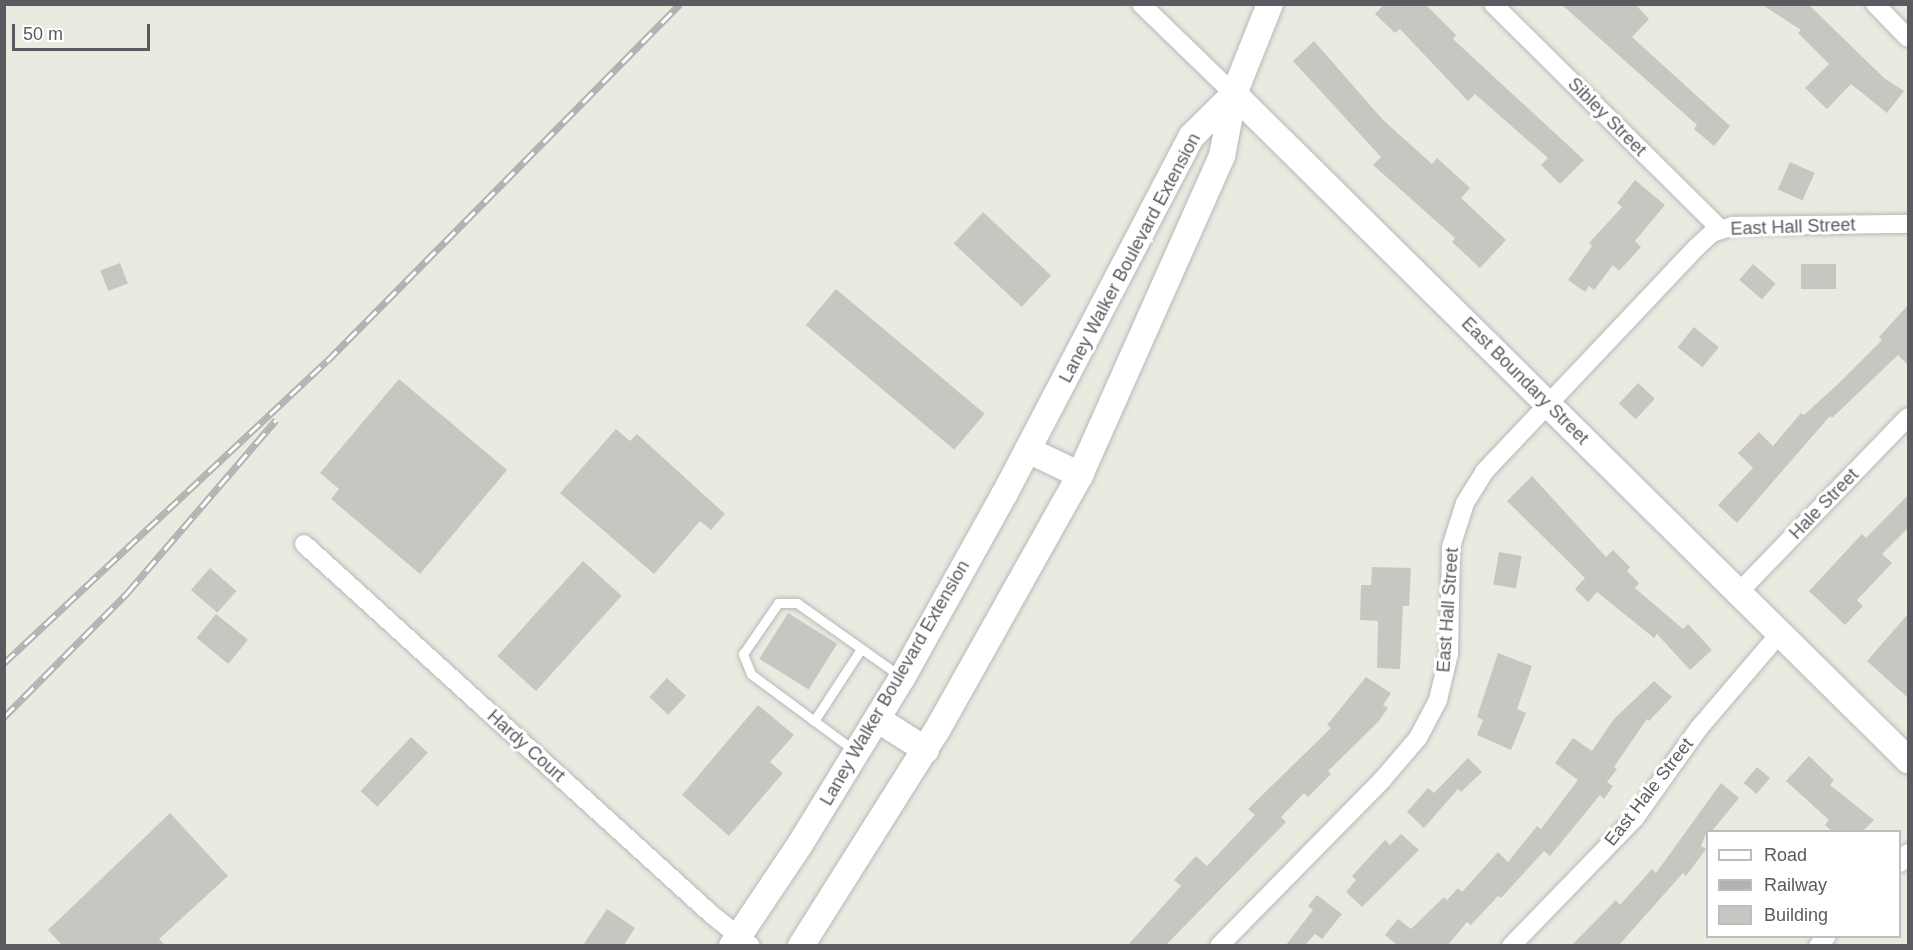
<!DOCTYPE html>
<html>
<head>
<meta charset="utf-8">
<style>
	body { margin:0 }
	#map { position:relative; width:1913px; height:950px; overflow:hidden; background:#ebeae0; font-family:Helvetica,sans-serif }
	div>[style] { position:absolute }
	.building>* { inset:0; background:#c8c6c0; transform-origin:0 0 }
	.roads { filter:drop-shadow(0 0 2px #b6b7bc) drop-shadow(0 0 2px #b6b7bc) }
	.lane>* { height:9px; margin:-4.5px; padding:0 4.5px; transform-origin:4.5px; border-radius:4.5px; background:#fff }
	.street>* { height:18px; margin:-9px; padding:0 9px; transform-origin:9px; border-radius:9px; background:#fff }
	.secondary>* { height:26px; margin:-13px; padding:0 13px; transform-origin:13px; border-radius:13px; background:#fff }
	.rail>* { height:7px; margin-top:-3.5px; transform-origin:0; background:repeating-linear-gradient(90deg,#fff 0 14px,#b1b2b2 0 28px); box-sizing:border-box; border-block:2px solid #b1b2b2 }
	span { translate:-50% -50%; white-space:nowrap; text-align:center; line-height:1.15; -webkit-text-stroke:6px #fff; paint-order:stroke }
	.street-label { font-size:18px; color:#595b60 }
	.frame { position:absolute; inset:0; border:6px solid #595b60; pointer-events:none }
	.legend { position:absolute; left:1706px; top:830px; width:195px; height:108px; box-sizing:border-box; background:#fff; border:2px solid #bdbdbf; margin:0; padding:8px 10px; list-style:none; font-size:18px; color:#595b60 }
	.legend li { display:flex; align-items:center; gap:12px; height:30px }
	.legend b { width:30px; border:2px solid #bdbdbf }
	.scale { position:absolute; left:12px; top:24px; width:138px; height:27px; box-sizing:border-box; border:3px solid #595b60; border-top:0; padding-left:8px; font-size:18px; line-height:21px; white-space:nowrap; color:#595b60; -webkit-text-stroke:4px #fff; paint-order:stroke }
</style>
</head>
<body>
<div id="map">
	<div class="building">
		<i style="clip-path:polygon(1384px 4px,1425px 4px,1456px 35px,1453px 39px,1584px 160px,1560px 184px,1541px 165px,1548px 158px,1475px 94px,1468px 101px,1400px 29px,1395px 33px,1375px 14px)"></i>
		<i style="clip-path:polygon(1561px 4px,1635px 4px,1649px 19px,1632px 37px,1730px 126px,1714px 146px,1694px 129px,1697px 125px)"></i>
		<i style="clip-path:polygon(1761px 4px,1808px 4px,1884px 78px,1904px 91px,1887px 113px,1851px 84px,1827px 109px,1805px 88px,1829px 64px,1798px 33px,1801px 30px)"></i>
		<i style="clip-path:polygon(1314px 41px,1383px 120px,1432px 164px,1437px 158px,1470px 188px,1461px 198px,1506px 240px,1480px 268px,1452px 242px,1455px 238px,1373px 165px,1381px 157px,1293px 61px)"></i>
		<i style="left:1790px;top:162px;width:27px;height:30px;rotate:24deg"></i>
		<i style="clip-path:polygon(1635px 180px,1665px 205px,1635px 241px,1641px 247px,1619px 271px,1613px 265px,1594px 290px,1589px 286px,1585px 292px,1568px 280px,1592px 246px,1589px 243px,1622px 207px,1617px 203px)"></i>
		<i style="left:983px;top:212px;width:93px;height:43px;rotate:43deg"></i>
		<i style="left:120px;top:263px;width:22px;height:21px;rotate:69deg"></i>
		<i style="left:1753px;top:264px;width:30px;height:21px;rotate:41deg"></i>
		<i style="left:1801px;top:264px;width:35px;height:25px"></i>
		<i style="left:836px;top:289px;width:194px;height:47px;rotate:40deg"></i>
		<i style="clip-path:polygon(1908px 305px,1908px 365px,1898px 355px,1832px 418px,1830px 416px,1737px 523px,1718px 505px,1753px 468px,1738px 453px,1759px 432px,1773px 446px,1801px 413px,1804px 415px,1838px 384px,1882px 340px,1879px 337px)"></i>
		<i style="left:1694px;top:327px;width:32px;height:26px;rotate:39deg"></i>
		<i style="clip-path:polygon(399px 379px,507px 470px,420px 574px,331px 499px,339px 489px,320px 473px)"></i>
		<i style="left:1638px;top:383px;width:23px;height:28px;rotate:43deg"></i>
		<i style="clip-path:polygon(616px 429px,630px 441px,637px 434px,725px 514px,711px 530px,700px 521px,654px 574px,560px 493px)"></i>
		<i style="clip-path:polygon(1532px 476px,1606px 557px,1613px 550px,1630px 567px,1627px 571px,1639px 583px,1635px 588px,1683px 629px,1688px 624px,1712px 650px,1690px 670px,1657px 634px,1654px 638px,1597px 592px,1588px 602px,1575px 589px,1585px 578px,1507px 501px)"></i>
		<i style="clip-path:polygon(1908px 495px,1908px 528px,1882px 554px,1892px 563px,1857px 600px,1863px 606px,1845px 625px,1809px 591px,1862px 534px,1866px 538px)"></i>
		<i style="left:1499px;top:552px;width:23px;height:33px;rotate:10deg"></i>
		<i style="left:583px;top:561px;width:52px;height:128px;rotate:42deg"></i>
		<i style="clip-path:polygon(1372px 567px,1411px 568px,1409px 606px,1403px 606px,1400px 669px,1377px 668px,1378px 621px,1360px 620px,1361px 585px,1371px 585px)"></i>
		<i style="left:210px;top:568px;width:35px;height:29px;rotate:41deg"></i>
		<i style="left:788px;top:613px;width:58px;height:54px;rotate:32deg"></i>
		<i style="left:216px;top:614px;width:41px;height:31px;rotate:39deg"></i>
		<i style="clip-path:polygon(1908px 614px,1908px 698px,1867px 661px)"></i>
		<i style="clip-path:polygon(1498px 653px,1532px 666px,1517px 709px,1526px 713px,1511px 750px,1477px 735px,1483px 720px,1477px 717px)"></i>
		<i style="clip-path:polygon(1366px 677px,1391px 693px,1383px 705px,1388px 708px,1378px 722px,1328px 771px,1331px 774px,1308px 797px,1304px 793px,1281px 817px,1286px 822px,1167px 944px,1128px 945px,1181px 886px,1174px 880px,1196px 856px,1207px 866px,1255px 815px,1248px 809px,1331px 728px,1327px 725px)"></i>
		<i style="left:667px;top:678px;width:26px;height:26px;rotate:43deg"></i>
		<i style="clip-path:polygon(1654px 681px,1672px 697px,1649px 721px,1647px 719px,1614px 767px,1617px 769px,1607px 782px,1613px 786px,1604px 799px,1600px 795px,1550px 856px,1544px 851px,1501px 898px,1498px 896px,1471px 925px,1467px 922px,1448px 945px,1397px 945px,1385px 935px,1398px 919px,1411px 929px,1444px 897px,1447px 900px,1458px 888px,1462px 892px,1498px 852px,1508px 862px,1537px 826px,1541px 829px,1578px 780px,1555px 763px,1573px 738px,1592px 751px,1614px 719px)"></i>
		<i style="clip-path:polygon(758px 705px,794px 735px,770px 762px,783px 773px,729px 836px,682px 795px)"></i>
		<i style="left:411px;top:737px;width:23px;height:74px;rotate:43deg"></i>
		<i style="clip-path:polygon(1809px 756px,1834px 780px,1830px 785px,1874px 820px,1863px 831px,1832px 831px,1825px 825px,1829px 820px,1786px 781px)"></i>
		<i style="clip-path:polygon(1468px 758px,1482px 772px,1461px 792px,1458px 789px,1424px 828px,1407px 812px,1428px 788px,1434px 793px)"></i>
		<i style="left:1757px;top:767px;width:17px;height:21px;rotate:40deg"></i>
		<i style="clip-path:polygon(1721px 783px,1739px 798px,1712px 831px,1707px 831px,1701px 846px,1706px 849px,1686px 876px,1683px 873px,1619px 945px,1572px 945px,1616px 900px,1620px 905px,1652px 869px,1656px 873px)"></i>
		<i style="clip-path:polygon(170px 813px,228px 876px,159px 939px,165px 945px,62px 945px,48px 930px)"></i>
		<i style="clip-path:polygon(1401px 834px,1419px 850px,1362px 907px,1346px 892px,1356px 880px,1352px 876px,1385px 840px,1390px 845px)"></i>
		<i style="clip-path:polygon(1317px 895px,1342px 914px,1322px 939px,1315px 934px,1305px 945px,1286px 945px,1313px 910px,1308px 906px)"></i>
		<i style="clip-path:polygon(607px 909px,635px 928px,624px 945px,583px 945px)"></i>
	</div>
	<div class="roads">
		<div class="lane">
			<i style="left:814px;top:721px;width:86px;rotate:-56.9deg"></i>
			<i style="left:855px;top:751px;width:129px;rotate:-143.5deg"></i>
			<i style="left:751px;top:674px;width:22px;rotate:-112deg"></i>
			<i style="left:743px;top:654px;width:62px;rotate:-55.5deg"></i>
			<i style="left:778px;top:603px;width:19px"></i>
			<i style="left:797px;top:603px;width:126px;rotate:35.3deg"></i>
		</div>
		<div class="street">
			<i style="left:1141px;top:4px;width:129px;rotate:44.1deg"></i>
			<i style="left:1493px;top:4px;width:321px;rotate:44.7deg"></i>
			<i style="left:1875px;top:4px;width:47px;rotate:45.9deg"></i>
			<i style="left:304px;top:544px;width:550px;rotate:42.27deg"></i>
			<i style="left:711px;top:914px;width:51px;rotate:38.7deg"></i>
			<i style="left:1739px;top:592px;width:243px;rotate:-46deg"></i>
			<i style="left:1900px;top:863px;width:13px;rotate:-51deg"></i>
			<i style="left:1219px;top:946px;width:233px;rotate:-45.5deg"></i>
			<i style="left:1382px;top:780px;width:55px;rotate:-49.4deg"></i>
			<i style="left:1418px;top:738px;width:43px;rotate:-62.2deg"></i>
			<i style="left:1438px;top:700px;width:47px;rotate:-76.6deg"></i>
			<i style="left:1449px;top:654px;width:107px;rotate:-88.9deg"></i>
			<i style="left:1451px;top:547px;width:46px;rotate:-72.3deg"></i>
			<i style="left:1465px;top:503px;width:36px;rotate:-58deg"></i>
			<i style="left:1484px;top:472px;width:310px;rotate:-46.6deg"></i>
			<i style="left:1697px;top:247px;width:21px;rotate:-43deg"></i>
			<i style="left:1712px;top:233px;width:21px;rotate:-19deg"></i>
			<i style="left:1732px;top:226px;width:176px;rotate:-0.7deg"></i>
			<i style="left:1511px;top:946px;width:178px;rotate:-45.9deg"></i>
			<i style="left:1635px;top:818px;width:110px;rotate:-54.6deg"></i>
			<i style="left:1699px;top:728px;width:125px;rotate:-49.5deg"></i>
			<i style="left:1818px;top:946px;width:13px;rotate:-48deg"></i>
		</div>
		<div class="secondary">
			<i style="left:1234px;top:94px;width:948px;rotate:44.66deg"></i>
			<i style="left:1028px;top:450px;width:58px;rotate:25.7deg"></i>
			<i style="left:877px;top:719px;width:58px;rotate:32.3deg"></i>
			<i style="left:732px;top:946px;width:120px;rotate:-56.2deg"></i>
			<i style="left:799px;top:846px;width:197px;rotate:-58.5deg"></i>
			<i style="left:902px;top:678px;width:210px;rotate:-60.9deg"></i>
			<i style="left:1004px;top:495px;width:405px;rotate:-62.4deg"></i>
			<i style="left:1192px;top:136px;width:59px;rotate:-45deg"></i>
			<i style="left:801px;top:946px;width:253px;rotate:-57.8deg"></i>
			<i style="left:936px;top:732px;width:295px;rotate:-60.7deg"></i>
			<i style="left:1080px;top:475px;width:349px;rotate:-66deg"></i>
			<i style="left:1222px;top:156px;width:63px;rotate:-79deg"></i>
			<i style="left:1234px;top:94px;width:97px;rotate:-68.2deg"></i>
		</div>
	</div>
	<div class="rail">
		<i style="left:4px;top:663px;width:442px;rotate:-43.1deg"></i>
		<i style="left:327px;top:361px;width:502px;rotate:-45.32deg"></i>
		<i style="left:4px;top:717px;width:176px;rotate:-45.2deg"></i>
		<i style="left:128px;top:592px;width:227px;rotate:-49.3deg"></i>
	</div>
	<div class="street-label">
		<span style="left:1607px;top:117px;rotate:45deg">Sibley Street</span>
		<span style="left:1793px;top:227px;rotate:-2deg">East Hall Street</span>
		<span style="left:1130px;top:258px;rotate:-62deg">Laney Walker Boulevard Extension</span>
		<span style="left:1525px;top:381px;rotate:45deg">East Boundary Street</span>
		<span style="left:1824px;top:504px;rotate:-46deg">Hale Street</span>
		<span style="left:1448px;top:610px;rotate:-86deg">East Hall Street</span>
		<span style="left:895px;top:683px;rotate:-60deg">Laney Walker Boulevard Extension</span>
		<span style="left:526px;top:746px;rotate:42deg">Hardy Court</span>
		<span style="left:1649px;top:792px;rotate:-52deg">East Hale Street</span>
	</div>
	<div class="frame"></div>
	<ul class="legend">
	<li><b style="height:8px;background:#fff"></b>Road</li>
	<li><b style="height:8px;background:#b1b2b2"></b>Railway</li>
	<li><b style="height:16px;background:#c8c6c0"></b>Building</li>
	</ul>
	<div class="scale">50 m</div>
</div>
</body>
</html>
